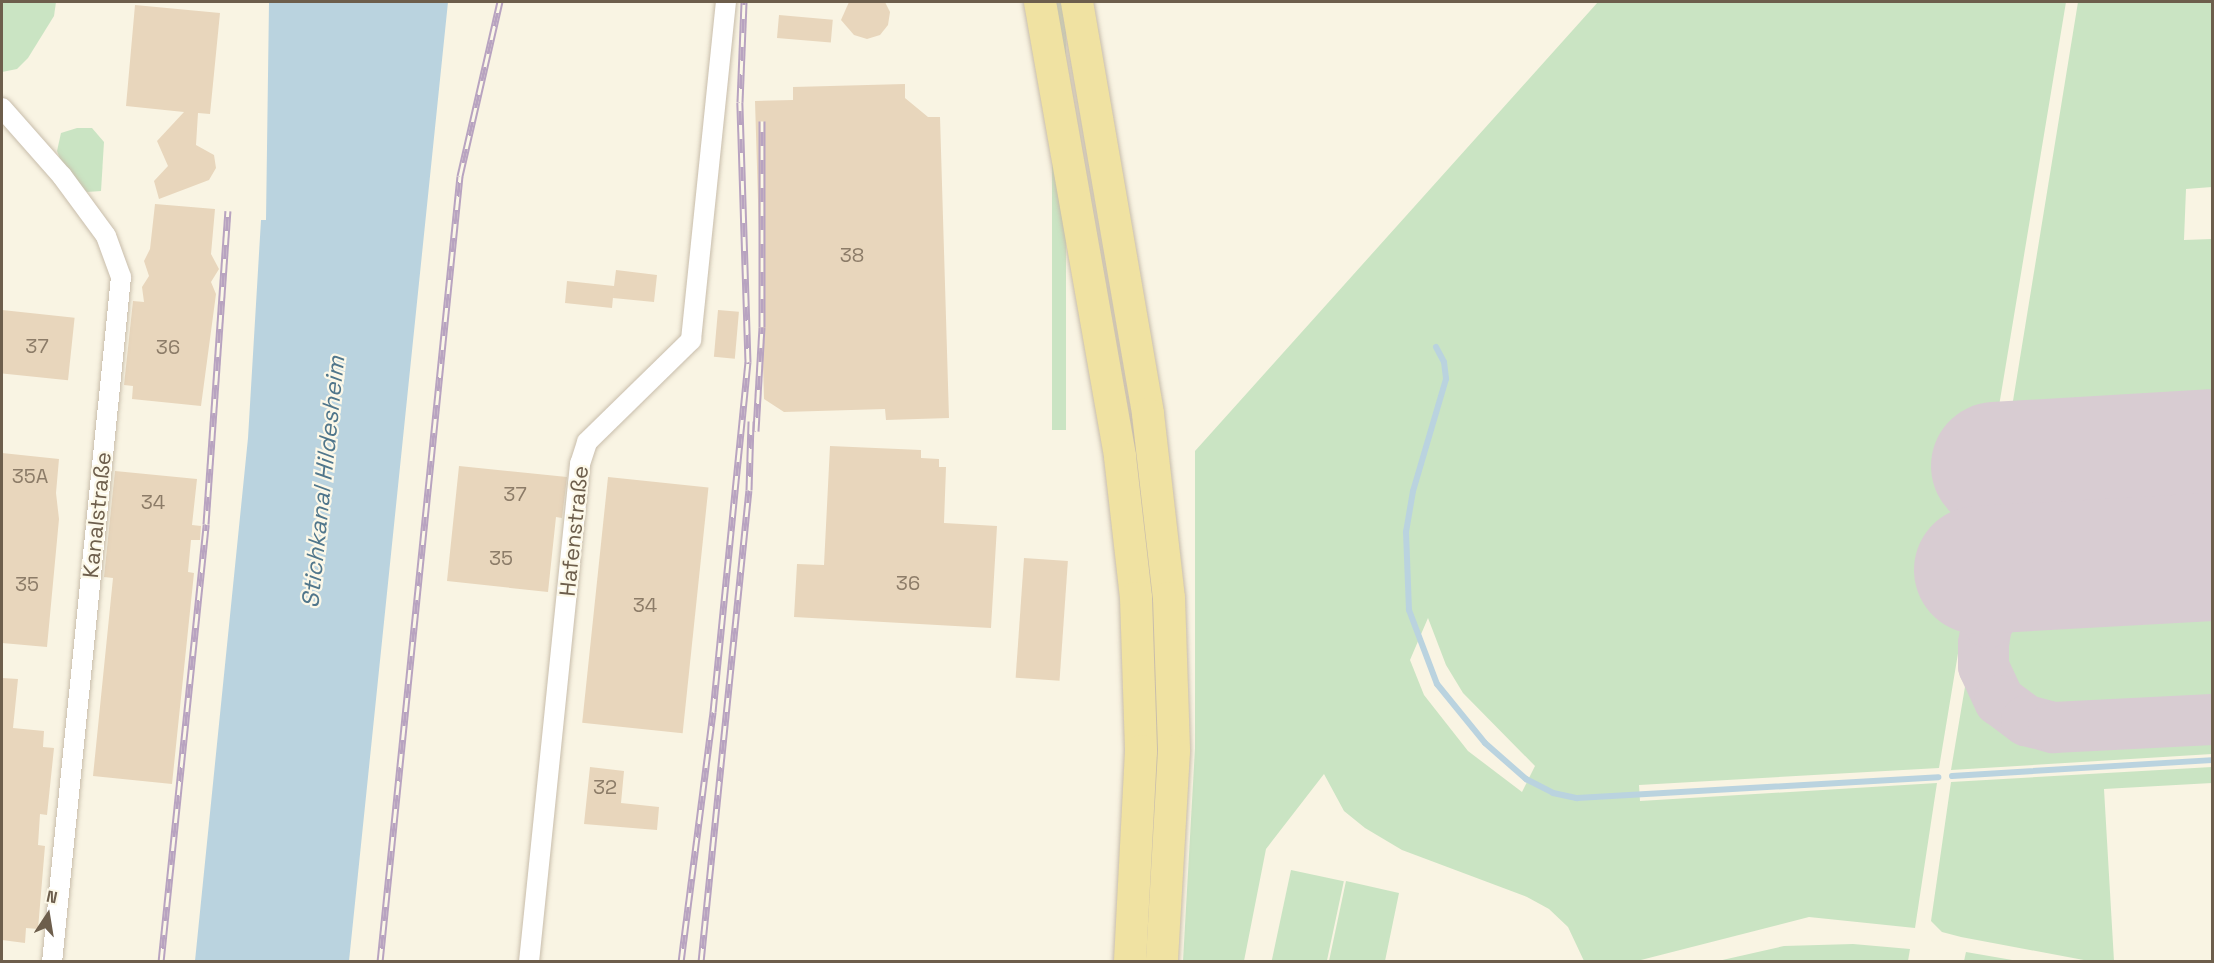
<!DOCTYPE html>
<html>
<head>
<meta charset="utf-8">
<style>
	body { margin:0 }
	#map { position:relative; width:2214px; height:963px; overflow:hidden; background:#f9f4e3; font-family:"Space Grotesk",sans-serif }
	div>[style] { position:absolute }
	.green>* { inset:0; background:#cae4c3; transform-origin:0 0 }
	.water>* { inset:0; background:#bad3df }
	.stream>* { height:6px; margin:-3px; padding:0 3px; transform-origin:3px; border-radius:3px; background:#bad3df }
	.taxiway>* { height:51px; margin:-25.5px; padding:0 25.5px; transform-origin:25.5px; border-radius:25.5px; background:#d8ccd2 }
	.runway>* { height:128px; margin:-64px; padding:0 64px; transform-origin:64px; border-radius:64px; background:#d8ccd2 }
	.building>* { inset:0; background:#e8d6bc; transform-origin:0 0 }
	.roads { filter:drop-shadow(0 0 2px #c8bdab) drop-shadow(0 0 2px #c8bdab) }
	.minor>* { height:20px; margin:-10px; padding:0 10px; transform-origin:10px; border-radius:10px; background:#fff }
	.primary>* { height:32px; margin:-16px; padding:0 16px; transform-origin:16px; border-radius:16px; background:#f0e2a2 }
	.rail>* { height:7px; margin-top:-3.5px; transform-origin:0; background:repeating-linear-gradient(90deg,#fcf8e8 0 14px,#b8a3c0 0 28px); box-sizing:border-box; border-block:2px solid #b8a3c0 }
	span { translate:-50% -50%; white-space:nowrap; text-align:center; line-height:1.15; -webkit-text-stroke:4.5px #fcf8e8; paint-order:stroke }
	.number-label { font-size:20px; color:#8c7c68 }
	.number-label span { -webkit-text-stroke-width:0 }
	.street-label { font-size:22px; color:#6d5e4c }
	.water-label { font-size:24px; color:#50768b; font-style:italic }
	.frame { position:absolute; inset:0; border:3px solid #6d5e4c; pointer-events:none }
	.north { position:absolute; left:18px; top:885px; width:60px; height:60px; -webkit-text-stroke:4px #fcf8e8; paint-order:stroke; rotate:12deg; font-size:16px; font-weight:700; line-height:24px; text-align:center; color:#6d5e4c }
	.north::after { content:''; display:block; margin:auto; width:21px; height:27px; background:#6d5e4c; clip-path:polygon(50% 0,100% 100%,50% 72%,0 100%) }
</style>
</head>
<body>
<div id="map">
	<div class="green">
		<i style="clip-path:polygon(2px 2px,56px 2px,54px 16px,28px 58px,17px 69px,2px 72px)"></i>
		<i style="left:1052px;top:2px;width:14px;height:428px"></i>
		<i style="clip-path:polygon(evenodd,1598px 2px,2066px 2px,1939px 768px,1639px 785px,1640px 801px,1937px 783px,1915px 928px,1809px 917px,1637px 961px,1584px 961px,1568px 927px,1549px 909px,1527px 897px,1402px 850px,1365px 828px,1344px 811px,1324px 774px,1266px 849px,1244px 961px,1183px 961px,1195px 748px,1195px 451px,1598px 2px,1428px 618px,1446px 665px,1463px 693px,1535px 766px,1522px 792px,1468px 751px,1424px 695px,1410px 660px,1428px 618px)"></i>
		<i style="clip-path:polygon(2078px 2px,2212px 2px,2212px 187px,2186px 189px,2184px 240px,2212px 239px,2212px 523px,1991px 536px)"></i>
		<i style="clip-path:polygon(77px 128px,92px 128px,104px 142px,101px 191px,87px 192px,64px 169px,57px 151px,61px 133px)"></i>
		<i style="clip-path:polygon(2212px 589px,2212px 704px,2045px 711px,2015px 695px,2000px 670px,1998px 636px,2007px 616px,2022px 601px)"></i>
		<i style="clip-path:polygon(1968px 669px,1973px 686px,1992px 713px,2012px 730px,2033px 739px,2050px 743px,2212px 733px,2212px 754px,1951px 770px)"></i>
		<i style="clip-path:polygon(2212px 767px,2212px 783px,2104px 789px,2114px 961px,2089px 961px,1961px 937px,1942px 932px,1931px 921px,1951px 782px)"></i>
		<i style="left:1291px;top:870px;width:54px;height:93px;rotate:12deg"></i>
		<i style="clip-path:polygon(1346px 881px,1399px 893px,1385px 961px,1329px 961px)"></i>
		<i style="clip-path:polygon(1853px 944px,1910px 949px,1908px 961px,1718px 961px,1784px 946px)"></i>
		<i style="clip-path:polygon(1966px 952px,2018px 961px,1964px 961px)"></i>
	</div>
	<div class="water">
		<i style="clip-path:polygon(269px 2px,448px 2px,349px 961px,195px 961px,248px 438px,261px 220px,266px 220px)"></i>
	</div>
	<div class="stream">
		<i style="left:1436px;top:347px;width:17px;rotate:62deg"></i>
		<i style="left:1444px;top:362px;width:17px;rotate:83deg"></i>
		<i style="left:1446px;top:379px;width:117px;rotate:106.4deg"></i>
		<i style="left:1413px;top:491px;width:42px;rotate:99.7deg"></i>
		<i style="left:1406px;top:532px;width:78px;rotate:87.8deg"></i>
		<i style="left:1409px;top:610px;width:79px;rotate:69.3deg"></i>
		<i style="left:1437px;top:684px;width:76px;rotate:50.9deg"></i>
		<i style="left:1485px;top:743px;width:55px;rotate:41.3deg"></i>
		<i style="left:1526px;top:779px;width:30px;rotate:27deg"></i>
		<i style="left:1553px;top:793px;width:25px;rotate:12deg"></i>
		<i style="left:1577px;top:798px;width:362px;rotate:-3.3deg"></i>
		<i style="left:1952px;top:776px;width:260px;rotate:-3.5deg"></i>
	</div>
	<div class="taxiway">
		<i style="left:2011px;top:465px;width:180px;rotate:98.9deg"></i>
		<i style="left:1983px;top:643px;width:23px;rotate:90deg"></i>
		<i style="left:1983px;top:666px;width:38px;rotate:65deg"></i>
		<i style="left:1999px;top:700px;width:34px;rotate:37deg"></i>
		<i style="left:2026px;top:720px;width:28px;rotate:15deg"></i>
		<i style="left:2053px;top:727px;width:159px;rotate:-2.9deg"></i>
		<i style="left:1988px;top:622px;width:36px;rotate:-60deg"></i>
		<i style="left:2006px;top:591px;width:39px;rotate:-38deg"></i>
	</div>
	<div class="runway">
		<i style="left:1995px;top:466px;width:217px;rotate:-3.4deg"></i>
		<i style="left:1978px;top:570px;width:234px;rotate:-3.2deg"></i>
	</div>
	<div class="building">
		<i style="clip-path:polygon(849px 2px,885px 2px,890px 12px,888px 25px,880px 35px,867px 39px,854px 35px,841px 20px)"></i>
		<i style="clip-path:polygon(135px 5px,220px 13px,210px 114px,198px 113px,196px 145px,214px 155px,216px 168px,209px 180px,159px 199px,154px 181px,168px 166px,157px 141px,184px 112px,126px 106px)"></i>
		<i style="left:779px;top:15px;width:54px;height:23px;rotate:5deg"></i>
		<i style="clip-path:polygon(905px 84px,905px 98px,928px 117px,940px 117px,949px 418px,886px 420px,885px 409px,784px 412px,764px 399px,755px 101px,793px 100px,793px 87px)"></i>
		<i style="clip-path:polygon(155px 204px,215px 209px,211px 254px,219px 269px,211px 282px,216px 294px,201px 406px,132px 399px,133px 386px,124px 385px,133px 301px,144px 302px,142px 287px,149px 276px,144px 261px,150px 249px)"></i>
		<i style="clip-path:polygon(616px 270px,657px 275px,654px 302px,613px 298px,614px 287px,612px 308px,565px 303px,567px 281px,614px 286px)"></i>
		<i style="left:2px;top:310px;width:73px;height:63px;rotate:6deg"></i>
		<i style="left:718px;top:310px;width:21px;height:47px;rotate:5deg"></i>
		<i style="clip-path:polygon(830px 446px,921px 450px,921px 458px,939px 459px,939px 467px,946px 467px,944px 523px,997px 526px,991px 628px,794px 617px,797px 564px,824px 565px)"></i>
		<i style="clip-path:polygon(2px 453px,59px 459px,56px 493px,59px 519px,47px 647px,2px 643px)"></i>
		<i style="clip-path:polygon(459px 466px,567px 477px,562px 518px,556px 517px,548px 592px,447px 581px)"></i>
		<i style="clip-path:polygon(115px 471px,197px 479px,192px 525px,201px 526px,200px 540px,191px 540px,188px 572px,194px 573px,172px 784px,93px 776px,113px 578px,104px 577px)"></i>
		<i style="left:608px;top:477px;width:101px;height:247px;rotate:6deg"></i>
		<i style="left:1024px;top:558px;width:44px;height:120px;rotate:4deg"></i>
		<i style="clip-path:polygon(2px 678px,18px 679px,13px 728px,44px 731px,43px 747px,54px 748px,47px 815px,40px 814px,38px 845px,45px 846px,38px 929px,26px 928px,25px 943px,2px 940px)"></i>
		<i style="clip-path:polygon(590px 767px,624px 771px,621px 803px,659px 807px,657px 830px,584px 824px)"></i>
	</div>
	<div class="roads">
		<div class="minor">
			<i style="left:2px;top:108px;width:91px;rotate:48.6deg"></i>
			<i style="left:62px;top:176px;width:74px;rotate:53.7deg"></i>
			<i style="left:106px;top:236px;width:44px;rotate:69.9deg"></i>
			<i style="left:121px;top:277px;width:688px;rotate:95.75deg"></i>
			<i style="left:529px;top:962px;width:501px;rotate:-84.15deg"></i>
			<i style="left:580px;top:464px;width:23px;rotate:-72deg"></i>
			<i style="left:587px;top:442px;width:146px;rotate:-44.4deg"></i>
			<i style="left:691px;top:340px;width:340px;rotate:-84.1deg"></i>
		</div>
		<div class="primary">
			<i style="left:1040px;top:2px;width:462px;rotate:80deg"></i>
			<i style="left:1120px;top:457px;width:142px;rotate:83.5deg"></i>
			<i style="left:1136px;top:598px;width:153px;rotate:88.1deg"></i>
			<i style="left:1141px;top:751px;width:211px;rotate:93deg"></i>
			<i style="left:1077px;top:2px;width:418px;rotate:80.2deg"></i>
			<i style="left:1148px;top:414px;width:185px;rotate:83.5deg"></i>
			<i style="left:1169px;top:598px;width:153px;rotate:88.1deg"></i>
			<i style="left:1174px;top:751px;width:211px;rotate:93.3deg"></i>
		</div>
	</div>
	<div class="rail">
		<i style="left:756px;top:431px;width:104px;rotate:-86.7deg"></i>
		<i style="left:762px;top:327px;width:206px;rotate:-90deg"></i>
		<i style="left:161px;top:962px;width:440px;rotate:-84.1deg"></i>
		<i style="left:206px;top:524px;width:314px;rotate:-86deg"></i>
		<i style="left:380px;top:962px;width:790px;rotate:-84.19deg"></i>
		<i style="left:460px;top:176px;width:179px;rotate:-77.1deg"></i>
		<i style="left:681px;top:962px;width:252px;rotate:-82.7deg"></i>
		<i style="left:713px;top:712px;width:352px;rotate:-84.3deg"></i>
		<i style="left:748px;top:362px;width:260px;rotate:-91.8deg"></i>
		<i style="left:740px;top:102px;width:100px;rotate:-87.7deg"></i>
		<i style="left:701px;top:962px;width:474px;rotate:-84.2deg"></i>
		<i style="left:749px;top:490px;width:69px;rotate:-88.3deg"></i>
	</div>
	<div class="number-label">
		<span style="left:852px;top:255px">38</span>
		<span style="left:37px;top:346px">37</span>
		<span style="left:168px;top:347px">36</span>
		<span style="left:30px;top:476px">35A</span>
		<span style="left:515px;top:494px">37</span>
		<span style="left:153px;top:502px">34</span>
		<span style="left:501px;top:558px">35</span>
		<span style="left:908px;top:583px">36</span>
		<span style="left:27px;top:584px">35</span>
		<span style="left:645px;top:605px">34</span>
		<span style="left:605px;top:787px">32</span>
	</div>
	<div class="street-label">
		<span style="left:97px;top:515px;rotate:-84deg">Kanalstraße</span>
		<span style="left:574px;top:531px;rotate:-84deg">Hafenstraße</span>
	</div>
	<div class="water-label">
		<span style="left:323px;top:482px;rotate:-84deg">Stichkanal Hildesheim</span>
	</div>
	<div class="frame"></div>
	<div class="north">N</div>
</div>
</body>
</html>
